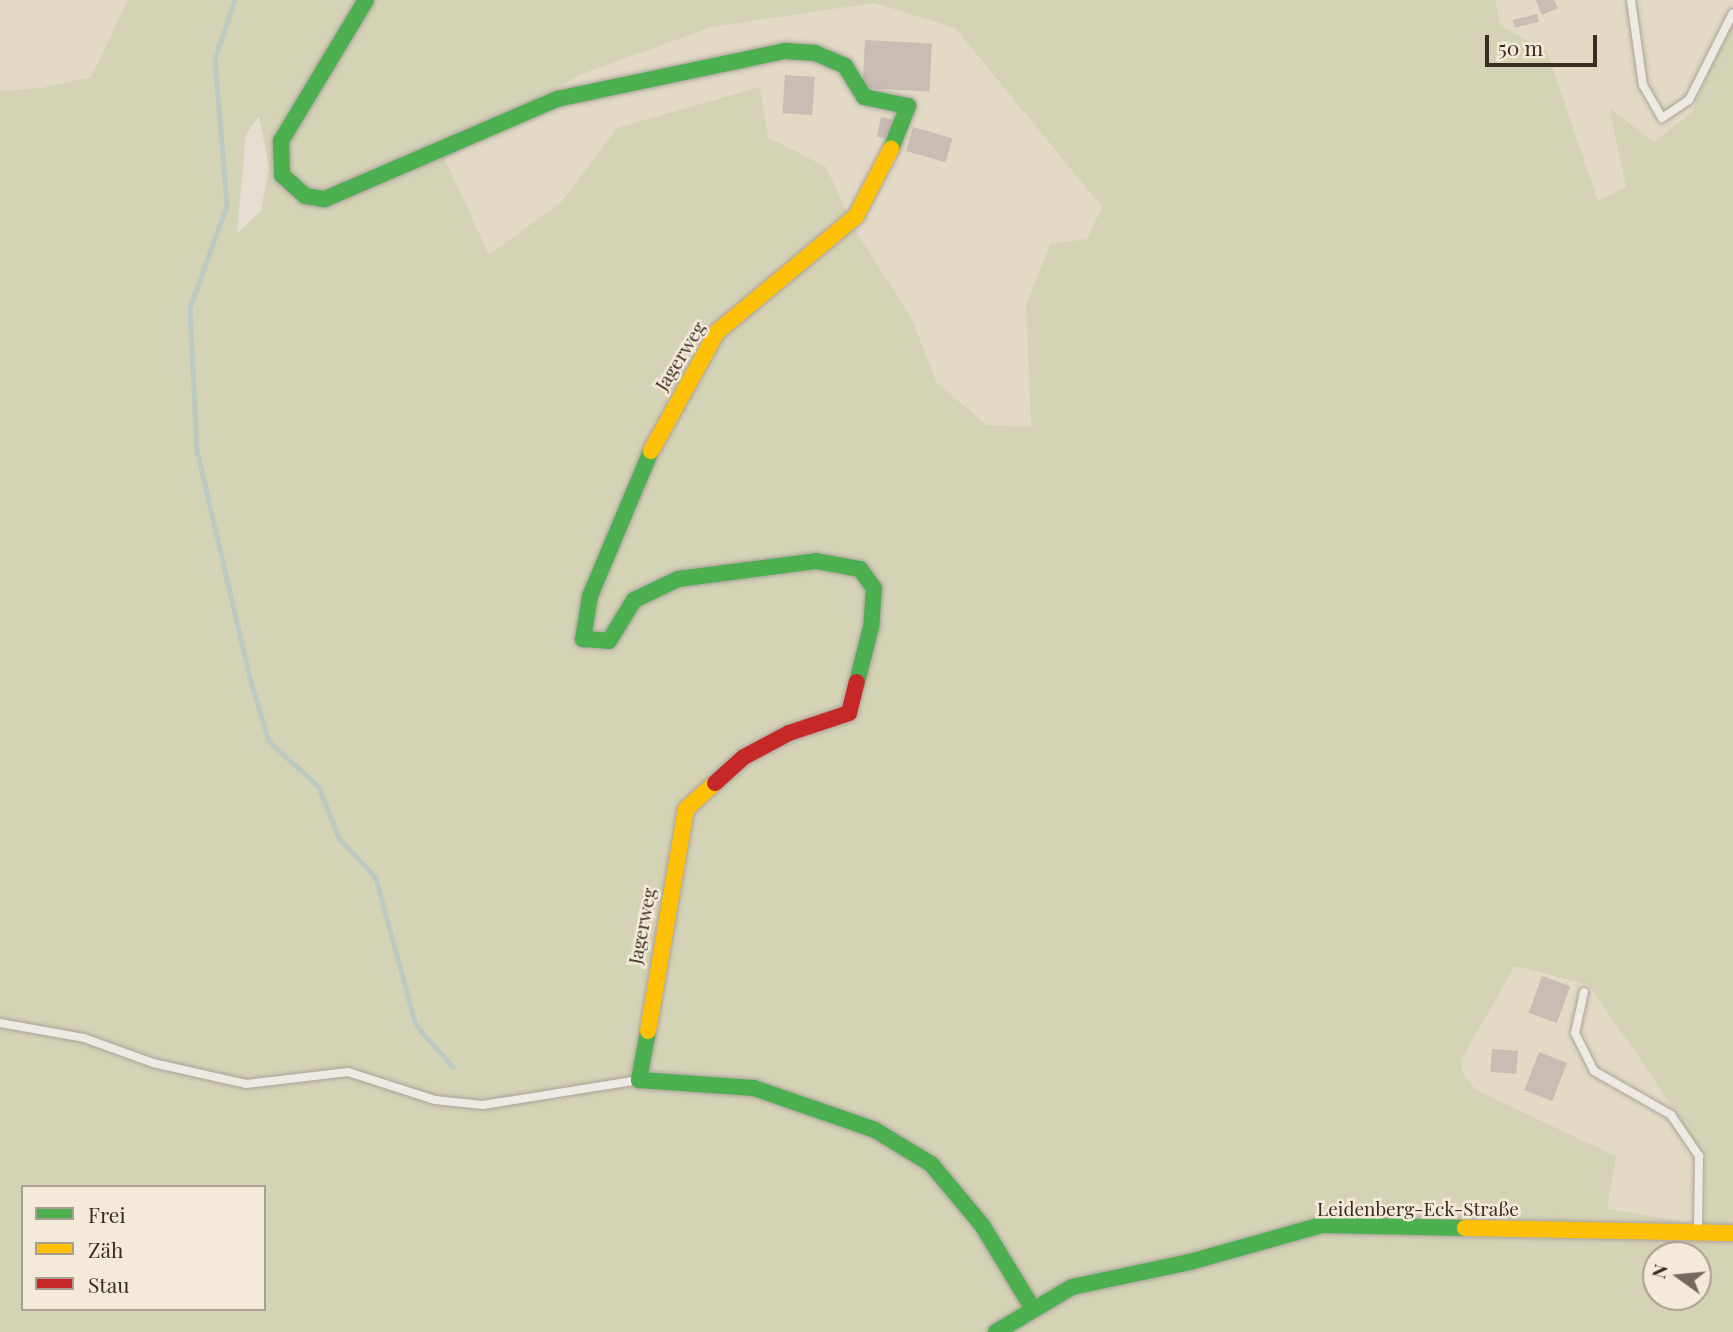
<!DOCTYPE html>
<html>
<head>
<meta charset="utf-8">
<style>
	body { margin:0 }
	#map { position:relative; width:1733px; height:1332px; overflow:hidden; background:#e4ded3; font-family:"Playfair Display",serif }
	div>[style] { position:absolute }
	.farmland>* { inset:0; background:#e2dac5 }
	.green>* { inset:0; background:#d5d3b6 }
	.stream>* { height:4.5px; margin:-2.25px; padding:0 2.25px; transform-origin:2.25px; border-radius:2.25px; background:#bccac1 }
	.building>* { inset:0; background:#c8bcb4; transform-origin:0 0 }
	.roads { filter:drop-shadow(0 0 2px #aaa39b) drop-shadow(0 0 2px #aaa39b) }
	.lane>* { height:8px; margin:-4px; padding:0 4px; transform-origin:4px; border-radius:4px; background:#ede9e3 }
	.fast>* { height:16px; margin:-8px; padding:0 8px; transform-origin:8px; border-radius:8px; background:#4caf50 }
	.slow>* { height:16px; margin:-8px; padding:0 8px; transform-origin:8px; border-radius:8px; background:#ffc107 }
	.jam>* { height:16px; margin:-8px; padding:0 8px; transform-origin:8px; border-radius:8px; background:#c62828 }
	span { translate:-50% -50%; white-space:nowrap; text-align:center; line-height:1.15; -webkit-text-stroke:5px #f4eada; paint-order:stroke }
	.street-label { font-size:19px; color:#3a2c22 }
	.legend { position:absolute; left:21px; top:1185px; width:245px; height:126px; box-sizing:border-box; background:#f4eada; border:2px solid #aa9e90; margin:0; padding:9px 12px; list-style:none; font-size:21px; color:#3a2c22 }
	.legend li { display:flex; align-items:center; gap:14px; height:35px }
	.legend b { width:35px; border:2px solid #aa9e90 }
	.north { position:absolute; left:1642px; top:1241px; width:70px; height:70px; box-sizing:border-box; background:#f4eada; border:2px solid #aa9e90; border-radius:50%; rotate:285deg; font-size:19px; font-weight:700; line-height:28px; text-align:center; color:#3a2c22 }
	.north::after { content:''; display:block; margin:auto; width:24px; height:32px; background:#766a60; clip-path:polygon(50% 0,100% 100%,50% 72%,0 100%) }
	.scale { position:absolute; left:1485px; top:35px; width:112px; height:32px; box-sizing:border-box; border:4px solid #3a2c22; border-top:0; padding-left:9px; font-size:21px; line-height:24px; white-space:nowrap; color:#3a2c22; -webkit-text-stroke:5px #f4eada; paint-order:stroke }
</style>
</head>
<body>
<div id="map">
	<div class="farmland">
		<i style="clip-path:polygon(0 0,128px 0,91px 77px,41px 88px,0 91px)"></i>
		<i style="clip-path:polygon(1495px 0,1733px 0,1733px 10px,1693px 111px,1653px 143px,1609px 109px,1626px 187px,1598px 202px,1547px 51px,1501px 25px)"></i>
		<i style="clip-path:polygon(874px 3px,955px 28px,1103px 207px,1087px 239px,1026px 305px,1032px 427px,987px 425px,937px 383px,911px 317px,857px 233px,826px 167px,768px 137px,617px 128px,561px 202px,489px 255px,445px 159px,579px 75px,712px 27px)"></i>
		<i style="clip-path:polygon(1515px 966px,1588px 985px,1641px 1060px,1705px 1157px,1705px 1243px,1686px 1222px,1607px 1209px,1616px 1156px,1476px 1090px,1463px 1074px,1461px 1060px)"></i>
	</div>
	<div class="green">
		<i style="clip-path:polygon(evenodd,128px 0,1495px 0,1501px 26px,1547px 51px,1598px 201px,1626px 187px,1609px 108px,1654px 142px,1693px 111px,1733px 10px,1733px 1332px,0 1332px,0 91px,41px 88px,91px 77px,128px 0,874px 3px,955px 28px,1102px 207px,1087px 239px,1050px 244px,1026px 305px,1031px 427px,987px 425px,937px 383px,911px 317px,857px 233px,826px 167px,768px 137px,760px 87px,617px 128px,561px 202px,489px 255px,445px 159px,579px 75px,712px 27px,874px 3px,128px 0,259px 116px,269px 167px,261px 211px,237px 233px,246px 134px,259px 116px,128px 0,1515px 966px,1588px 985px,1641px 1060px,1705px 1157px,1705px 1242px,1686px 1222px,1607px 1209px,1616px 1156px,1476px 1090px,1463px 1074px,1461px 1060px,1515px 966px,128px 0,23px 1187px,264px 1187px,264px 1309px,23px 1309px,23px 1187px,128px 0,1656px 1255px,1698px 1255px,1698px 1297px,1656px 1297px,1656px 1255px)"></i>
	</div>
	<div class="stream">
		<i style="left:235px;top:0;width:62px;rotate:108.7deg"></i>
		<i style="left:215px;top:59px;width:147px;rotate:85.3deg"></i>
		<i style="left:227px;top:206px;width:109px;rotate:109.9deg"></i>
		<i style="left:190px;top:308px;width:142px;rotate:87.2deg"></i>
		<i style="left:197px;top:450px;width:234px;rotate:76.9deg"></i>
		<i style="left:250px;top:678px;width:66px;rotate:73.2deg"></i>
		<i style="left:269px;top:741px;width:68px;rotate:42.6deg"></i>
		<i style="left:319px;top:787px;width:55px;rotate:68.6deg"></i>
		<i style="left:339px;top:838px;width:54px;rotate:47.2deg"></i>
		<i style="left:376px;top:878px;width:152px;rotate:74.8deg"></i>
		<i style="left:416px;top:1025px;width:56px;rotate:48.6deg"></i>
	</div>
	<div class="building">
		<i style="clip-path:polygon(1536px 0,1554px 0,1558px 8px,1542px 15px)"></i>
		<i style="left:1537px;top:14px;width:8px;height:25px;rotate:76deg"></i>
		<i style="left:865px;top:40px;width:67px;height:48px;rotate:3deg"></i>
		<i style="left:785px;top:75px;width:30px;height:38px;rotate:4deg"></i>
		<i style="left:881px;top:117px;width:14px;height:20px;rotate:12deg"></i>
		<i style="left:913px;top:127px;width:41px;height:25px;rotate:16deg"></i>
		<i style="left:1542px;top:976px;width:30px;height:39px;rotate:20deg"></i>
		<i style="left:1492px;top:1049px;width:26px;height:23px;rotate:4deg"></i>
		<i style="left:1539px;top:1052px;width:30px;height:41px;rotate:21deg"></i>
	</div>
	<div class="roads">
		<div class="lane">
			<i style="left:1631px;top:0;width:86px;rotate:82deg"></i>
			<i style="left:1643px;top:85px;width:38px;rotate:60deg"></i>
			<i style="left:1662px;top:118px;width:32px;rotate:-34deg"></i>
			<i style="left:1689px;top:100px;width:97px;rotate:-63.2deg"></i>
			<i style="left:1584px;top:992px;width:42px;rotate:102.4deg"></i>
			<i style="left:1575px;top:1033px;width:42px;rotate:63.4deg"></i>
			<i style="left:1594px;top:1071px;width:89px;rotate:29.7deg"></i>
			<i style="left:1671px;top:1115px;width:50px;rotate:55.7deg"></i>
			<i style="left:1699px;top:1156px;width:75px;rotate:90.8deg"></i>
			<i style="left:0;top:1023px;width:85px;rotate:10.1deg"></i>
			<i style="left:84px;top:1038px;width:73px;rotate:19.9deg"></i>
			<i style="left:153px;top:1063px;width:95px;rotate:12.7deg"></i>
			<i style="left:246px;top:1084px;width:103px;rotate:-6.7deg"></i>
			<i style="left:348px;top:1072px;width:91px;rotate:17.8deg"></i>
			<i style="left:435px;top:1100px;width:48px;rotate:5.9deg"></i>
			<i style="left:483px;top:1105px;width:158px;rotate:-9.1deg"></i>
		</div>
		<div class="fast">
			<i style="left:366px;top:0;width:165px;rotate:121.1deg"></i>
			<i style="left:281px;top:141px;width:34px;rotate:88deg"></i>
			<i style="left:282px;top:175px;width:31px;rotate:42deg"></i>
			<i style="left:305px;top:196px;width:20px;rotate:9deg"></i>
			<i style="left:325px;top:199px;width:253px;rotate:-23.3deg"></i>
			<i style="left:557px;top:99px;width:233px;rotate:-11.9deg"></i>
			<i style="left:785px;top:51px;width:30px;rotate:4deg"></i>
			<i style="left:815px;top:53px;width:33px;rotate:23deg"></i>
			<i style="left:845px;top:66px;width:36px;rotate:58deg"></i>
			<i style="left:864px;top:97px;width:45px;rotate:11.6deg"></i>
			<i style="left:908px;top:106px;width:46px;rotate:111.6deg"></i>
			<i style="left:651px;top:451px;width:157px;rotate:112.8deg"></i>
			<i style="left:590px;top:596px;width:44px;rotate:99.2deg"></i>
			<i style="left:583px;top:639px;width:26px;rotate:4deg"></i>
			<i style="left:609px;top:641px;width:48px;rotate:-58.6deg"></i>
			<i style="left:634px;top:600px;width:49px;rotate:-25.5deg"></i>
			<i style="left:678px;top:579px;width:139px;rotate:-7.4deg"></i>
			<i style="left:816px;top:561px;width:45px;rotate:10.3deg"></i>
			<i style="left:860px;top:569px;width:24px;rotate:54deg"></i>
			<i style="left:874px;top:588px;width:39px;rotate:94deg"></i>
			<i style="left:871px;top:627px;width:57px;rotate:104.3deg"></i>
			<i style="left:648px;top:1031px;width:50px;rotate:100.4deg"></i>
			<i style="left:639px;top:1080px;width:115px;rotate:4deg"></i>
			<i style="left:754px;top:1088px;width:128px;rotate:19.1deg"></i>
			<i style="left:875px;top:1130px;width:66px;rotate:31.3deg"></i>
			<i style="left:931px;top:1164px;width:80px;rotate:50.1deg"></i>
			<i style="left:982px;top:1225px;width:98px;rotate:58.7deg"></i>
			<i style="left:996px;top:1332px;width:88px;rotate:-30.6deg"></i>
			<i style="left:1072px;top:1287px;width:121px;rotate:-12deg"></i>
			<i style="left:1190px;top:1262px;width:137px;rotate:-15.7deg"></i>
			<i style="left:1322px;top:1225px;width:143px;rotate:1.2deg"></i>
		</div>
		<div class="slow">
			<i style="left:651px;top:451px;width:136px;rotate:-61deg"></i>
			<i style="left:717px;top:332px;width:181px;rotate:-39.8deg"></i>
			<i style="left:856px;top:216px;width:76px;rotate:-62.4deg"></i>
			<i style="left:648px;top:1031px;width:225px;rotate:-80.3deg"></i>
			<i style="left:686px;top:809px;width:39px;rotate:-42deg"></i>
			<i style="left:1465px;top:1228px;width:268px;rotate:1.1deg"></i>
		</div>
		<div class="jam">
			<i style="left:715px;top:783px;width:39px;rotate:-42deg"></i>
			<i style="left:744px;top:757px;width:51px;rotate:-28.1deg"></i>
			<i style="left:789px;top:733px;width:63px;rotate:-18.4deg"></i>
			<i style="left:849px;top:713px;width:32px;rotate:-76deg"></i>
		</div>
	</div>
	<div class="street-label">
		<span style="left:680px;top:356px;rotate:-58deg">Jagerweg</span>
		<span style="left:642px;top:926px;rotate:-79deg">Jagerweg</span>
		<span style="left:1418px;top:1209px">Leidenberg-Eck-Straße</span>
	</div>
	<ul class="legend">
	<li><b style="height:9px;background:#4caf50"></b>Frei</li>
	<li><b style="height:9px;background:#ffc107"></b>Zäh</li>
	<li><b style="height:9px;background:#c62828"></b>Stau</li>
	</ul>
	<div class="north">N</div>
	<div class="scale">50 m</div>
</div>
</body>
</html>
